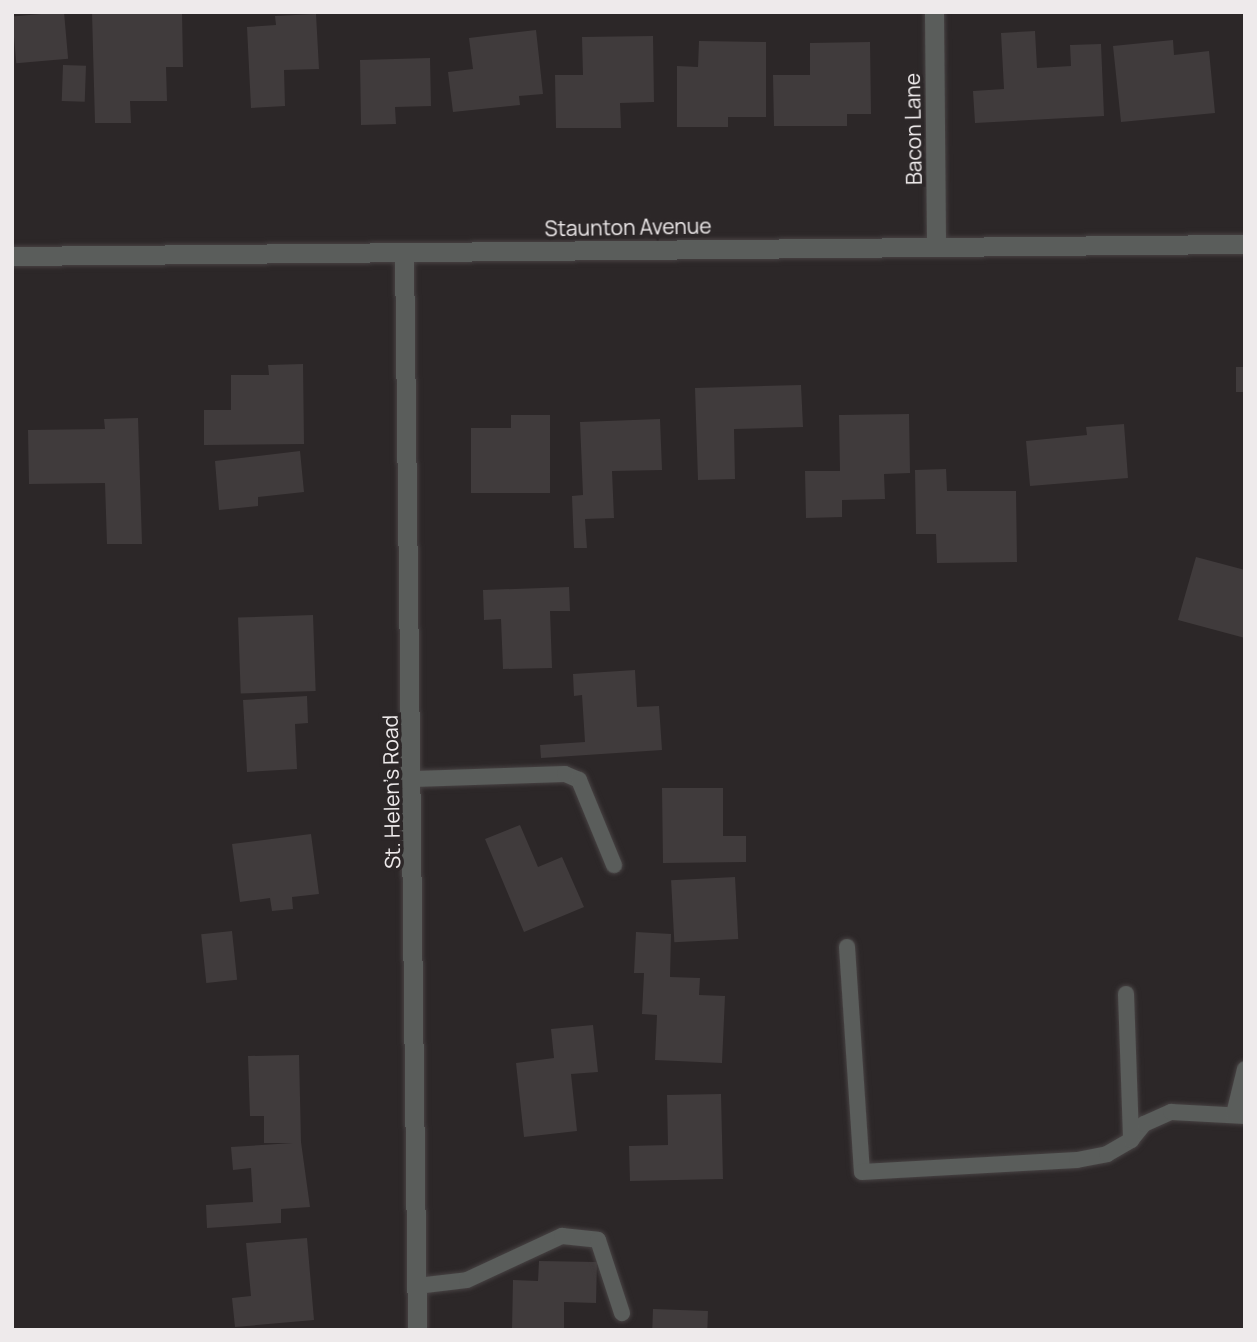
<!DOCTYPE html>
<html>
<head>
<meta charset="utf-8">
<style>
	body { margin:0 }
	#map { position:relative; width:1257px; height:1342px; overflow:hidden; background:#2c2728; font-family:Manrope,sans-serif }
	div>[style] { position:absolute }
	.building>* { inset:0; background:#403b3c; transform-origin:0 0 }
	.roads { filter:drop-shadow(0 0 2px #474243) drop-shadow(0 0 2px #474243) }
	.service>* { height:16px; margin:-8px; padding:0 8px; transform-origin:8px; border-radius:8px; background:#5a5d5b }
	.minor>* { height:19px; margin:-9.5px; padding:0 9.5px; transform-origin:9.5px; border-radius:9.5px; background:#5a5d5b }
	span { translate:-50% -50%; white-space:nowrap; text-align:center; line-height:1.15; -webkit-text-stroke:7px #2c2728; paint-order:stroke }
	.street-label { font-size:21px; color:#eeeaeb }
	.frame { position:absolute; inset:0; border:14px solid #eeeaeb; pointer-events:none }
</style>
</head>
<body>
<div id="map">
	<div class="building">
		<i style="left:64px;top:12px;width:47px;height:52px;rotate:85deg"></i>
		<i style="clip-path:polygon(92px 12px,182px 12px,183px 67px,166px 67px,167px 101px,130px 101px,131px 123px,95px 123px)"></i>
		<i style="clip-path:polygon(316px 14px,319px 69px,284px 70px,285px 106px,251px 108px,247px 27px,276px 25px,275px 16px)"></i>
		<i style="clip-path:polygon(536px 30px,543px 94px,519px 96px,520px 105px,453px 112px,448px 72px,473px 69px,469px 38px)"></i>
		<i style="clip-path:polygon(1035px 31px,1037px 68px,1071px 66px,1070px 45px,1101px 44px,1104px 116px,975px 123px,973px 91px,1004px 89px,1001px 33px)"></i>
		<i style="clip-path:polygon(653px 36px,654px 102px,620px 103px,621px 128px,556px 128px,555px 75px,583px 75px,582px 37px)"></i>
		<i style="clip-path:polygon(1173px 40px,1174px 55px,1209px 51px,1215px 113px,1121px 122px,1113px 46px)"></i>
		<i style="clip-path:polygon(699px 41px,766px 42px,766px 117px,728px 117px,728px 127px,677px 127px,677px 66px,698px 67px)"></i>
		<i style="clip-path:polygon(870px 42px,871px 114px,847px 114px,847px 126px,774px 126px,773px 75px,810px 75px,810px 43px)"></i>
		<i style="clip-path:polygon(430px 58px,431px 106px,395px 107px,396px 124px,361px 125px,360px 60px)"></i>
		<i style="left:63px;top:65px;width:23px;height:36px;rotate:2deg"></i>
		<i style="clip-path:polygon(303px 364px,304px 444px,204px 445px,204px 410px,231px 410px,231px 375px,269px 375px,268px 365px)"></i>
		<i style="left:1236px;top:367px;width:9px;height:25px"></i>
		<i style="clip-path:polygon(801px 385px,803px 427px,734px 429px,735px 479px,698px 480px,695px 388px)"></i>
		<i style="clip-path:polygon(909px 414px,910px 473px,884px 474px,885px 499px,842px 500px,842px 517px,806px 518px,805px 471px,840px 471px,839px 415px)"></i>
		<i style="clip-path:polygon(511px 415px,550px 415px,550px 493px,471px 493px,471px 428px,511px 428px)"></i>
		<i style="clip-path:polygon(138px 418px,142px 544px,107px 544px,105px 483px,29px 484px,28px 430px,105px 429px,104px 419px)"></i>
		<i style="clip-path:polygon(660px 419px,662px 470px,612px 471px,614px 518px,585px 519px,587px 548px,574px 548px,572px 496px,583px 495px,580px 422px)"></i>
		<i style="clip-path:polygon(1124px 424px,1128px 478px,1030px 486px,1026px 441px,1087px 435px,1086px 427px)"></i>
		<i style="clip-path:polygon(300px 451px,304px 492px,258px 497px,258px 506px,219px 510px,215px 461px)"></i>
		<i style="clip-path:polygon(946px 469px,947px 491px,1016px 491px,1017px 562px,937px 563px,936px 534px,916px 534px,915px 470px)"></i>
		<i style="clip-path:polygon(1196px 557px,1245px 570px,1245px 638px,1178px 620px)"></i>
		<i style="clip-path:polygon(569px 587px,570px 611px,550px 611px,552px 668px,503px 669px,501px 619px,484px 620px,483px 590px)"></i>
		<i style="left:313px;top:615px;width:76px;height:75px;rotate:88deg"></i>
		<i style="clip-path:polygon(635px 670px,637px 707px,659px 706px,662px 750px,541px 758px,540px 745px,585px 742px,582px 695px,574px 696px,573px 674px)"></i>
		<i style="clip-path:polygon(307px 696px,308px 723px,295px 724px,297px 769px,247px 772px,243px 700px)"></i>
		<i style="clip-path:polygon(662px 788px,723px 788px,723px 836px,746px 836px,746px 862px,663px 863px)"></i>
		<i style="clip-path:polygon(520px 825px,538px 867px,562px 857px,584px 907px,524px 932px,485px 839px)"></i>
		<i style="clip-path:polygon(311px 834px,319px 894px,292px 897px,293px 909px,272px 911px,270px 898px,240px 902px,232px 844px)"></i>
		<i style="left:735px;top:877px;width:62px;height:64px;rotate:87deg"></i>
		<i style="left:232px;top:931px;width:49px;height:31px;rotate:84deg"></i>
		<i style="clip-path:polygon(636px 932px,671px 934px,670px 977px,700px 978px,699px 995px,725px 996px,722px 1063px,655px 1060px,657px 1015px,642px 1014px,644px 973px,634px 973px)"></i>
		<i style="clip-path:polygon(593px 1025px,598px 1072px,571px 1074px,577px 1131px,524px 1137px,516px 1063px,554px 1058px,551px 1029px)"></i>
		<i style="clip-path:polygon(299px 1055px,301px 1142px,310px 1207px,281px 1209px,281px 1223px,207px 1228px,206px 1205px,253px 1202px,251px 1168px,233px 1170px,231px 1147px,293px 1143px,264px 1143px,264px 1116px,250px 1116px,248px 1056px)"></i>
		<i style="clip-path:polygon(721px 1094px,723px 1179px,630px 1181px,629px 1146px,668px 1145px,667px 1095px)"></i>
		<i style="clip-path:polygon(307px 1238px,314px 1320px,235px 1327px,232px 1298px,251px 1296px,246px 1243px)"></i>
		<i style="clip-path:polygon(539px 1261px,597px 1262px,596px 1303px,564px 1302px,564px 1330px,512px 1330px,513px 1280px,538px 1281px)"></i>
		<i style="left:653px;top:1309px;width:55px;height:21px;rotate:2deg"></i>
	</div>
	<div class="roads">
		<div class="service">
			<i style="left:414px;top:779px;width:151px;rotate:-1.9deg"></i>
			<i style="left:565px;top:774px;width:15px;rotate:23deg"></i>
			<i style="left:579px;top:780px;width:92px;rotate:67.6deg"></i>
			<i style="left:847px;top:947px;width:225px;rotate:86.2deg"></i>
			<i style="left:862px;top:1172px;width:215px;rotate:-3.2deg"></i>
			<i style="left:1077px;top:1160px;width:31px;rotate:-11deg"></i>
			<i style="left:1107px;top:1154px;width:28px;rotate:-30deg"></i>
			<i style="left:1131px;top:1140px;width:21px;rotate:-51deg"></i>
			<i style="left:1144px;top:1124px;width:30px;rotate:-24deg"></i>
			<i style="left:1171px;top:1112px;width:74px;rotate:3.1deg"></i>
			<i style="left:1126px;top:994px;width:146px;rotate:88deg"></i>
			<i style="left:1234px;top:1114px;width:46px;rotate:-76.3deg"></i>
			<i style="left:417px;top:1286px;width:50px;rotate:-6.8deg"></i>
			<i style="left:467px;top:1280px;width:105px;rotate:-24.9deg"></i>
			<i style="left:562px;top:1236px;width:36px;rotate:6deg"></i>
			<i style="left:598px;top:1240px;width:77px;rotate:71.8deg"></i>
		</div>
		<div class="minor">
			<i style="left:934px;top:12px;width:234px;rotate:89.5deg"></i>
			<i style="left:404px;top:253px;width:1077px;rotate:89.31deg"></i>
			<i style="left:12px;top:256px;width:1233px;rotate:-0.56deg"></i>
		</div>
	</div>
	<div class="street-label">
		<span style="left:913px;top:129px;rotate:-91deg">Bacon Lane</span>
		<span style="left:628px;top:227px;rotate:-1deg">Staunton Avenue</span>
		<span style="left:391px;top:792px;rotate:-91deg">St. Helen's Road</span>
	</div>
	<div class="frame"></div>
</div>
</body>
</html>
